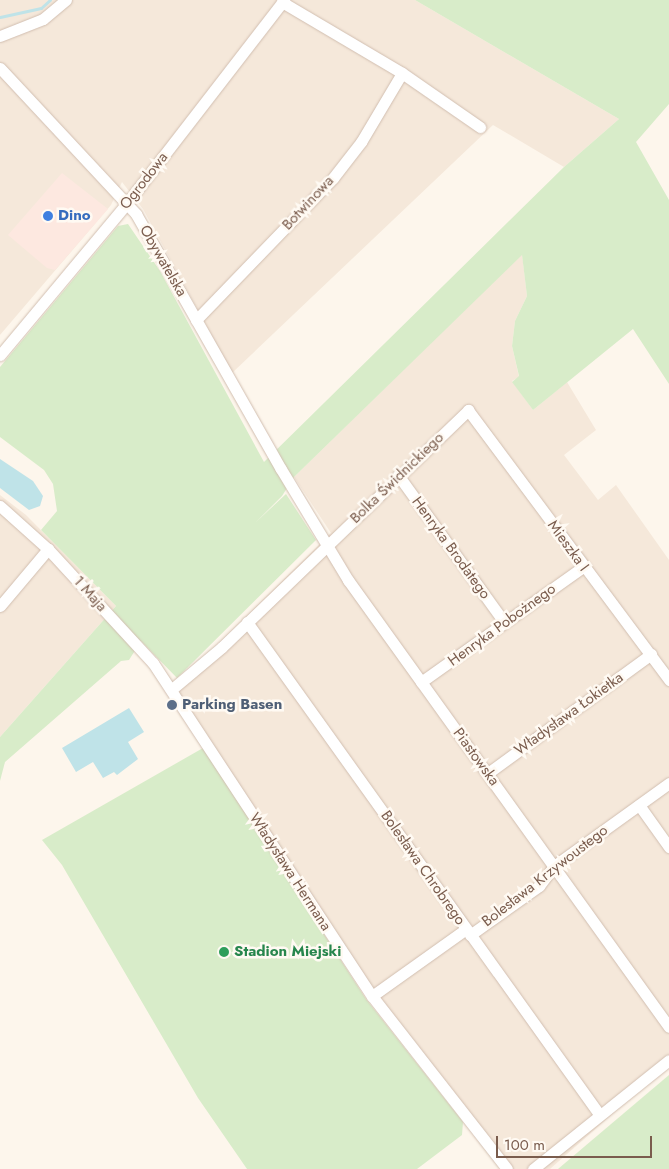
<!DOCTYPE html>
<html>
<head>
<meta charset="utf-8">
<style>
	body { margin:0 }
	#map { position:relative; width:669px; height:1169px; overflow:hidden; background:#fdf6ec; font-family:Jost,sans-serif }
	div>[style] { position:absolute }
	.residential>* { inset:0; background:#f5e8da }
	.commercial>* { inset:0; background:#fde8e0 }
	.green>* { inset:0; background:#d8ecc9 }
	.water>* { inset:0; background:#bfe3e8 }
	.stream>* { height:3px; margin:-1.5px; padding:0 1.5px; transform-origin:1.5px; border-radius:1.5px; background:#bfe3e8 }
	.roads { filter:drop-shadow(0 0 1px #d1beb0) drop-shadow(0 0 1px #d1beb0) }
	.minor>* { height:11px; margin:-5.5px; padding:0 5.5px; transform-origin:5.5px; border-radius:5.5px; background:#fff }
	.dots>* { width:14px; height:14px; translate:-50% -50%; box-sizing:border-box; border:2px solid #fffaf3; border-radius:50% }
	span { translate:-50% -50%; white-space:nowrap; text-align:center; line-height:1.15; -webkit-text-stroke:5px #fffaf3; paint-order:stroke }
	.street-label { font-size:15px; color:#7a5c4d }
	.shop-label { font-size:15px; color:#366cbe; font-weight:700 }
	.left { translate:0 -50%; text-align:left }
	.service-label { font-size:15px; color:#4e5e75; font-weight:700 }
	.leisure-label { font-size:15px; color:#27864d; font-weight:700 }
	.scale { position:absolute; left:496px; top:1136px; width:156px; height:22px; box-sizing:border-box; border:2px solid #7a5c4d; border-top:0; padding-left:6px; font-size:15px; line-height:18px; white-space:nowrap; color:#7a5c4d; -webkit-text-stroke:4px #fffaf3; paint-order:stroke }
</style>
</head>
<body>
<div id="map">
	<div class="residential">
		<i style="clip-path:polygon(0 0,415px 0,619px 119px,564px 167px,493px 125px,232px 373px,143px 209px,122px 182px,111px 205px,0 335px)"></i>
		<i style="clip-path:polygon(522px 254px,527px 296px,515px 321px,512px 346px,519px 377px,512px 381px,533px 410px,567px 382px,596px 430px,564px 455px,598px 500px,616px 485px,669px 560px,669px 1064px,550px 1169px,501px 1169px,372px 994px,172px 689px,331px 533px,294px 477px)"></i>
		<i style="clip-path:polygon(0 495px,26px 515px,116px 606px,0 737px)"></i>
	</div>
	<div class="commercial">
		<i style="clip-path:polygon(62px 173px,108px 209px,55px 270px,47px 268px,8px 235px)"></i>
	</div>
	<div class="green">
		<i style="clip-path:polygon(415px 0,669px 0,669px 104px,636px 142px,669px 200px,669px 384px,633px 329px,533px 410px,512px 382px,519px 376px,512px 346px,515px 321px,527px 296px,522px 255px,294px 477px,282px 496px,255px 523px,286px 494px,316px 540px,177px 678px,141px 641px,129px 660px,121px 661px,5px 762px,0 781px,0 737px,116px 606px,41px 530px,57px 511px,53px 484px,44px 470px,0 437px,0 367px,118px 226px,128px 224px,160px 271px,264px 462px,564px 167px,619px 119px)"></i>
		<i style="clip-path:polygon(203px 748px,366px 999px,463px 1122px,462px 1135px,417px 1169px,247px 1169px,198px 1098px,62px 865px,42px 840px)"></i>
		<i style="clip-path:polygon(669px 1075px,669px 1169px,558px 1169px,604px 1130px)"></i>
	</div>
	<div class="water">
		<i style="clip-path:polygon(0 459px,33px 481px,43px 496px,40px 506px,29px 510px,0 488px)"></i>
		<i style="clip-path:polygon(129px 708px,144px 732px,128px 742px,138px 759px,117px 775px,114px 772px,103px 778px,93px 762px,76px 772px,62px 748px)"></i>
	</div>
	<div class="stream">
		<i style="left:0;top:17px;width:42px;rotate:-12.4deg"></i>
		<i style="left:41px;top:8px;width:12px;rotate:-42deg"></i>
	</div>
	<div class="roads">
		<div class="minor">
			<i style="left:282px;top:2px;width:139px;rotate:30.6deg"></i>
			<i style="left:402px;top:73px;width:95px;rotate:34.7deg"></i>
			<i style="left:0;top:36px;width:46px;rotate:-21.6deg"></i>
			<i style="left:43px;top:19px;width:30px;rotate:-40deg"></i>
			<i style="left:0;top:68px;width:200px;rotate:47deg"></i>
			<i style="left:136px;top:214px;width:293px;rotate:60.4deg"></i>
			<i style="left:281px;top:469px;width:130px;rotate:58.9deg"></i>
			<i style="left:348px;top:580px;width:550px;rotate:54.32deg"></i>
			<i style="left:196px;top:320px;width:197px;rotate:-46deg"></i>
			<i style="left:333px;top:178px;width:46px;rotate:-52.1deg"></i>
			<i style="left:361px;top:142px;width:80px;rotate:-59.3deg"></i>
			<i style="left:0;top:355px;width:198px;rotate:-50.1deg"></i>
			<i style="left:127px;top:203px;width:257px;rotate:-52.3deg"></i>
			<i style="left:398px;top:475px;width:181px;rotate:54.2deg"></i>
			<i style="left:0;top:506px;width:64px;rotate:41.9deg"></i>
			<i style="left:48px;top:549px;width:155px;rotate:47.4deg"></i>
			<i style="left:153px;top:663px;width:399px;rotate:56.7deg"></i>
			<i style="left:372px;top:996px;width:219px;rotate:52deg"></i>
			<i style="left:0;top:606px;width:75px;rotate:-49.9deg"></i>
			<i style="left:247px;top:622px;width:605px;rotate:54.42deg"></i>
			<i style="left:421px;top:682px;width:199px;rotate:-35.4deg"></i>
			<i style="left:172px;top:689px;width:65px;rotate:-40deg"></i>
			<i style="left:222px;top:647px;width:342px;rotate:-43.9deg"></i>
			<i style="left:468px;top:410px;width:337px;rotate:53.3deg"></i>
			<i style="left:488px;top:773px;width:202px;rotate:-36.1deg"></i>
			<i style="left:639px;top:805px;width:52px;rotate:54.5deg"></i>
			<i style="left:470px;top:935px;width:85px;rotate:-35.4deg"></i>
			<i style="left:539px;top:886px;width:25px;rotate:-53deg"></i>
			<i style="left:554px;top:866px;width:142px;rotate:-35.8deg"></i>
			<i style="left:372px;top:996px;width:115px;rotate:-35.5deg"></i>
			<i style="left:533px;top:1169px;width:174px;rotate:-38.7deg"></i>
		</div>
	</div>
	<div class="dots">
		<i style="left:48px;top:216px;background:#3f7fe0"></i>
		<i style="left:172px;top:705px;background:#5c6f8a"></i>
		<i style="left:224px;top:952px;background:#2e9e5b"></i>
	</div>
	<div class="street-label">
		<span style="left:144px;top:181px;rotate:-52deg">Ogrodowa</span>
		<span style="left:308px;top:203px;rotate:-47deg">Botwinowa</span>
		<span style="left:163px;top:261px;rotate:60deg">Obywatelska</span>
		<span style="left:397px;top:478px;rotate:-44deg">Bolka Świdnickiego</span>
		<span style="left:568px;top:546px;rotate:54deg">Mieszka I</span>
		<span style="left:451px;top:548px;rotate:54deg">Henryka Brodatego</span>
		<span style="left:90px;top:594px;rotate:48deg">1 Maja</span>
		<span style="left:502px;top:625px;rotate:-36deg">Henryka Pobożnego</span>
		<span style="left:569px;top:714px;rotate:-36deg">Władysława Łokietka</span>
		<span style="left:476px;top:757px;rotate:54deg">Piastowska</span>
		<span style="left:423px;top:868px;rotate:55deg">Bolesława Chrobrego</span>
		<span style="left:290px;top:872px;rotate:57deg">Władysława Hermana</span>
		<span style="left:545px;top:876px;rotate:-38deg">Bolesława Krzywoustego</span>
	</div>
	<div class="shop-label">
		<span class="left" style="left:58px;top:216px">Dino</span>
	</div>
	<div class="service-label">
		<span class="left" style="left:182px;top:705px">Parking Basen</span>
	</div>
	<div class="leisure-label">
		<span class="left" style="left:234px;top:952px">Stadion Miejski</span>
	</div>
	<div class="scale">100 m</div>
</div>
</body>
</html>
